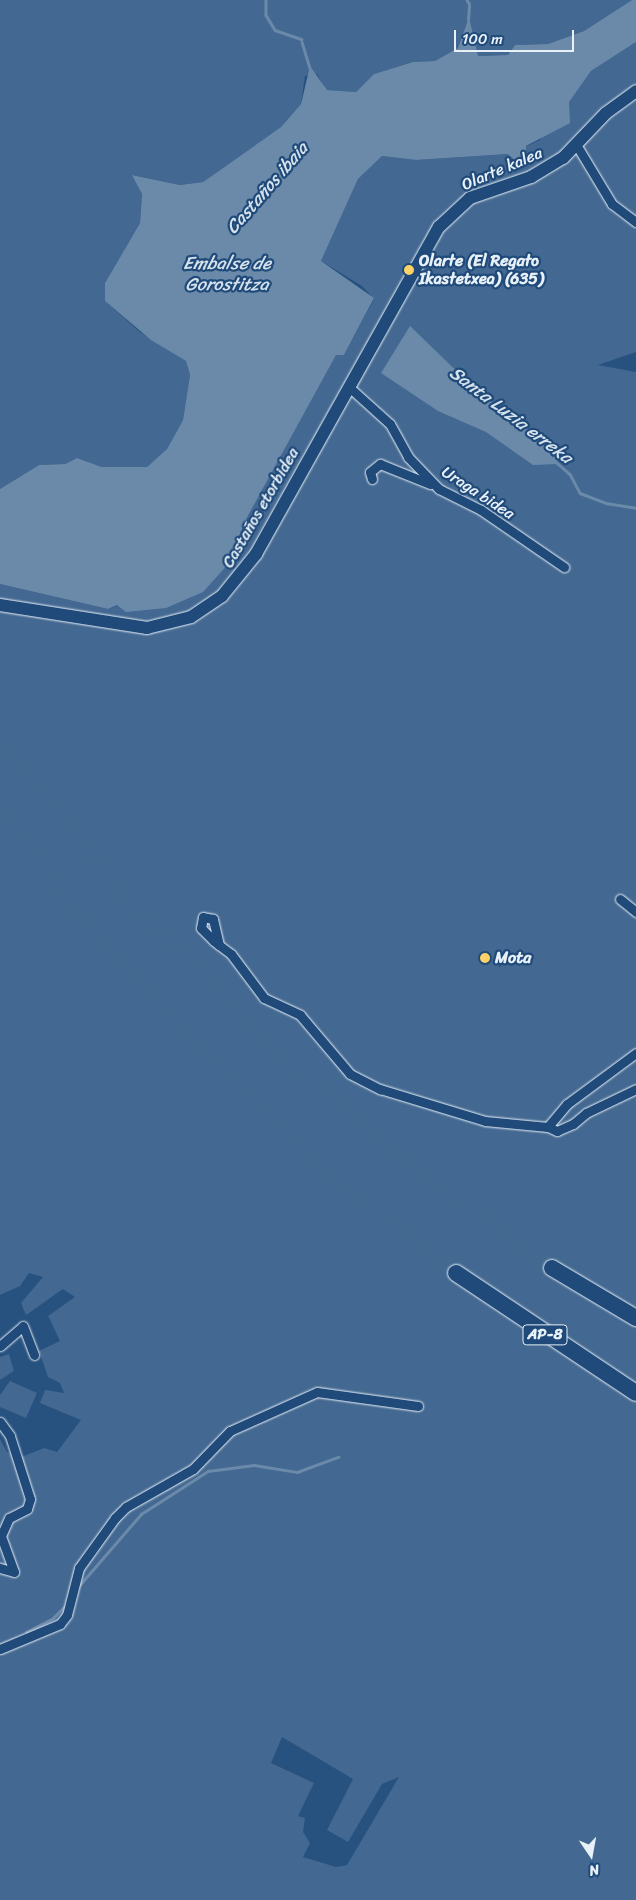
<!DOCTYPE html>
<html>
<head>
<meta charset="utf-8">
<style>
	body { margin:0 }
	#map { position:relative; width:636px; height:1900px; overflow:hidden; background:#27517f; font-family:Sriracha,sans-serif }
	div>[style] { position:absolute }
	.green>* { inset:0; background:#436891 }
	.water>* { inset:0; background:#6b8aaa }
	.stream>* { height:2.5px; margin:-1.25px; padding:0 1.25px; transform-origin:1.25px; border-radius:1.25px; background:#6b8aaa }
	.highway-tunnel>* { height:16px; margin-top:-8px; transform-origin:0; background:repeating-linear-gradient(90deg,#446991 0 16px,transparent 0 24px) }
	.roads { filter:drop-shadow(0 0 1px #e8f1f8) drop-shadow(0 0 1px #e8f1f8) }
	.street>* { height:9px; margin:-4.5px; padding:0 4.5px; transform-origin:4.5px; border-radius:4.5px; background:#1f4a7a }
	.secondary>* { height:12px; margin:-6px; padding:0 6px; transform-origin:6px; border-radius:6px; background:#1f4a7a }
	.highway>* { height:16px; margin:-8px; padding:0 8px; transform-origin:8px; border-radius:8px; background:#1f4a7a }
	.dots>* { width:14px; height:14px; translate:-50% -50%; box-sizing:border-box; border:2px solid #1f4a7a; border-radius:50% }
	span { translate:-50% -50%; white-space:nowrap; text-align:center; line-height:1.15; -webkit-text-stroke:4.5px #1f4a7a; paint-order:stroke }
	.shield-label span { padding:1px 4px; background:#1f4a7a; border:1px solid; border-radius:4px; -webkit-text-stroke-width:0 }
	.shield-label { font-size:15px; color:#e8f1f8; font-weight:700 }
	.street-label { font-size:16px; color:#e8f1f8 }
	.poi-label { font-size:16px; color:#e8f1f8; font-weight:700 }
	.left { translate:0 -50%; text-align:left }
	.water-label { font-size:18px; color:#d5e2ec; font-style:italic }
	.north { position:absolute; left:566px; top:1830px; width:50px; height:50px; -webkit-text-stroke:4px #1f4a7a; paint-order:stroke; rotate:168deg; font-size:14px; font-weight:700; line-height:20px; text-align:center; color:#e8f1f8 }
	.north::after { content:''; display:block; margin:auto; width:18px; height:22px; background:#e8f1f8; clip-path:polygon(50% 0,100% 100%,50% 72%,0 100%) }
	.scale { position:absolute; left:454px; top:30px; width:120px; height:22px; box-sizing:border-box; border:2px solid #e8f1f8; border-top:0; padding-left:6px; font-size:15px; line-height:18px; white-space:nowrap; color:#e8f1f8; -webkit-text-stroke:4px #1f4a7a; paint-order:stroke }
</style>
</head>
<body>
<div id="map">
	<div class="green">
		<i style="clip-path:polygon(0 0,632px 0,584px 31px,548px 44px,515px 45px,508px 55px,477px 56px,469px 17px,458px 48px,435px 61px,413px 62px,374px 74px,356px 92px,326px 90px,317px 74px,305px 76px,301px 104px,281px 127px,203px 182px,180px 185px,133px 175px,142px 194px,140px 223px,105px 283px,105px 301px,140px 332px,186px 361px,190px 375px,183px 420px,167px 449px,147px 467px,102px 467px,77px 458px,65px 464px,39px 465px,0 489px)"></i>
		<i style="clip-path:polygon(evenodd,636px 42px,636px 352px,598px 365px,636px 372px,636px 1900px,0 1900px,0 1439px,7px 1452px,24px 1456px,44px 1448px,57px 1452px,81px 1420px,40px 1403px,45px 1390px,64px 1393px,60px 1383px,48px 1377px,39px 1351px,60px 1341px,48px 1316px,75px 1297px,63px 1289px,26px 1315px,21px 1303px,43px 1277px,29px 1273px,20px 1286px,0 1295px,0 584px,108px 609px,230px 562px,244px 523px,336px 354px,344px 355px,374px 299px,362px 286px,321px 261px,358px 179px,382px 156px,416px 160px,509px 154px,518px 163px,526px 159px,525px 147px,540px 140px,591px 71px,636px 42px,282px 1737px,353px 1779px,327px 1830px,348px 1842px,382px 1784px,399px 1777px,347px 1865px,336px 1867px,303px 1857px,310px 1843px,303px 1832px,305px 1818px,298px 1816px,314px 1783px,271px 1763px,282px 1737px)"></i>
		<i style="clip-path:polygon(9px 1354px,14px 1371px,0 1380px,0 1357px)"></i>
		<i style="clip-path:polygon(10px 1381px,37px 1393px,26px 1418px,0 1407px,0 1395px)"></i>
	</div>
	<div class="water">
		<i style="clip-path:polygon(632px 0,636px 0,636px 42px,591px 71px,569px 102px,570px 123px,526px 146px,526px 159px,518px 163px,508px 154px,416px 160px,382px 156px,358px 179px,321px 261px,374px 298px,344px 355px,336px 355px,244px 523px,230px 562px,203px 592px,166px 608px,126px 612px,117px 605px,108px 609px,0 584px,0 489px,39px 465px,65px 464px,77px 458px,102px 467px,147px 467px,167px 449px,183px 420px,190px 375px,186px 361px,151px 340px,105px 301px,105px 283px,140px 223px,142px 194px,132px 175px,180px 185px,203px 182px,281px 127px,301px 104px,310px 66px,327px 90px,356px 92px,374px 74px,413px 62px,435px 61px,458px 48px,469px 17px,478px 56px,508px 55px,515px 45px,548px 44px,584px 31px)"></i>
		<i style="clip-path:polygon(410px 326px,472px 386px,554px 450px,558px 464px,533px 465px,486px 432px,438px 411px,381px 373px)"></i>
	</div>
	<div class="stream">
		<i style="left:266px;top:0;width:15px;rotate:90deg"></i>
		<i style="left:266px;top:15px;width:17px;rotate:59deg"></i>
		<i style="left:275px;top:30px;width:28px;rotate:19deg"></i>
		<i style="left:467px;top:0;width:4px;rotate:56deg"></i>
		<i style="left:468px;top:20px;width:14px;rotate:-86deg"></i>
		<i style="left:302px;top:42px;width:28px;rotate:73deg"></i>
		<i style="left:556px;top:462px;width:18px;rotate:41deg"></i>
		<i style="left:570px;top:474px;width:21px;rotate:62deg"></i>
		<i style="left:580px;top:493px;width:28px;rotate:21deg"></i>
		<i style="left:606px;top:503px;width:30px;rotate:9deg"></i>
		<i style="left:77px;top:1588px;width:98px;rotate:-49.1deg"></i>
		<i style="left:141px;top:1514px;width:80px;rotate:-32.7deg"></i>
		<i style="left:208px;top:1471px;width:46px;rotate:-7.4deg"></i>
		<i style="left:254px;top:1465px;width:44px;rotate:9.2deg"></i>
		<i style="left:297px;top:1472px;width:44px;rotate:-20.1deg"></i>
		<i style="left:26px;top:1632px;width:30px;rotate:-27deg"></i>
		<i style="left:53px;top:1618px;width:17px;rotate:-45deg"></i>
	</div>
	<div class="highway-tunnel">
		<i style="left:0;top:744px;width:190px;rotate:50.5deg"></i>
		<i style="left:121px;top:891px;width:178px;rotate:46.6deg"></i>
		<i style="left:243px;top:1020px;width:206px;rotate:41.1deg"></i>
		<i style="left:398px;top:1155px;width:191px;rotate:36.3deg"></i>
		<i style="left:0;top:809px;width:136px;rotate:53.4deg"></i>
		<i style="left:81px;top:918px;width:183px;rotate:47.4deg"></i>
		<i style="left:205px;top:1053px;width:212px;rotate:43.5deg"></i>
		<i style="left:359px;top:1199px;width:122px;rotate:37.3deg"></i>
	</div>
	<div class="roads">
		<div class="street">
			<i style="left:577px;top:146px;width:68px;rotate:58.9deg"></i>
			<i style="left:612px;top:204px;width:30px;rotate:37deg"></i>
			<i style="left:349px;top:387px;width:55px;rotate:42.1deg"></i>
			<i style="left:390px;top:424px;width:38px;rotate:61deg"></i>
			<i style="left:408px;top:457px;width:45px;rotate:45.9deg"></i>
			<i style="left:439px;top:489px;width:47px;rotate:26.6deg"></i>
			<i style="left:481px;top:510px;width:101px;rotate:34.5deg"></i>
			<i style="left:372px;top:479px;width:7px;rotate:-106deg"></i>
			<i style="left:370px;top:472px;width:13px;rotate:-39deg"></i>
			<i style="left:380px;top:464px;width:54px;rotate:21.8deg"></i>
			<i style="left:620px;top:899px;width:21px;rotate:39deg"></i>
			<i style="left:219px;top:945px;width:27px;rotate:-103deg"></i>
			<i style="left:213px;top:919px;width:10px;rotate:-169deg"></i>
			<i style="left:203px;top:917px;width:11px;rotate:100deg"></i>
			<i style="left:201px;top:928px;width:18px;rotate:45deg"></i>
			<i style="left:214px;top:941px;width:6px;rotate:39deg"></i>
			<i style="left:219px;top:945px;width:15px;rotate:37deg"></i>
			<i style="left:231px;top:954px;width:55px;rotate:53.1deg"></i>
			<i style="left:264px;top:998px;width:40px;rotate:25deg"></i>
			<i style="left:300px;top:1015px;width:77px;rotate:49.7deg"></i>
			<i style="left:350px;top:1074px;width:34px;rotate:27deg"></i>
			<i style="left:380px;top:1089px;width:110px;rotate:16.9deg"></i>
			<i style="left:485px;top:1121px;width:63px;rotate:5.4deg"></i>
			<i style="left:636px;top:1053px;width:86px;rotate:143.5deg"></i>
			<i style="left:567px;top:1104px;width:30px;rotate:130deg"></i>
			<i style="left:548px;top:1127px;width:10px;rotate:24deg"></i>
			<i style="left:557px;top:1131px;width:17px;rotate:-24deg"></i>
			<i style="left:573px;top:1124px;width:17px;rotate:-40deg"></i>
			<i style="left:586px;top:1113px;width:55px;rotate:-25.6deg"></i>
			<i style="left:0;top:1346px;width:30px;rotate:-41deg"></i>
			<i style="left:23px;top:1326px;width:31px;rotate:69deg"></i>
			<i style="left:0;top:1422px;width:17px;rotate:54deg"></i>
			<i style="left:10px;top:1436px;width:66px;rotate:72.4deg"></i>
			<i style="left:30px;top:1499px;width:10px;rotate:107deg"></i>
			<i style="left:27px;top:1509px;width:20px;rotate:153deg"></i>
			<i style="left:9px;top:1518px;width:20px;rotate:114deg"></i>
			<i style="left:1px;top:1536px;width:38px;rotate:70deg"></i>
			<i style="left:14px;top:1572px;width:15px;rotate:-164deg"></i>
			<i style="left:0;top:1649px;width:65px;rotate:-22.6deg"></i>
			<i style="left:60px;top:1624px;width:11px;rotate:-52deg"></i>
			<i style="left:67px;top:1615px;width:49px;rotate:-75.7deg"></i>
			<i style="left:79px;top:1568px;width:62px;rotate:-54.2deg"></i>
			<i style="left:115px;top:1518px;width:16px;rotate:-45deg"></i>
			<i style="left:126px;top:1507px;width:77px;rotate:-29.6deg"></i>
			<i style="left:193px;top:1469px;width:53px;rotate:-45.8deg"></i>
			<i style="left:230px;top:1431px;width:95px;rotate:-24.1deg"></i>
			<i style="left:317px;top:1392px;width:102px;rotate:7.9deg"></i>
		</div>
		<div class="secondary">
			<i style="left:0;top:605px;width:149px;rotate:8.9deg"></i>
			<i style="left:147px;top:628px;width:45px;rotate:-14deg"></i>
			<i style="left:191px;top:617px;width:37px;rotate:-34deg"></i>
			<i style="left:222px;top:596px;width:54px;rotate:-51deg"></i>
			<i style="left:256px;top:554px;width:375px;rotate:-60.8deg"></i>
			<i style="left:439px;top:227px;width:42px;rotate:-43.1deg"></i>
			<i style="left:470px;top:198px;width:65px;rotate:-19deg"></i>
			<i style="left:531px;top:177px;width:37px;rotate:-31deg"></i>
			<i style="left:563px;top:158px;width:62px;rotate:-46.3deg"></i>
			<i style="left:606px;top:113px;width:37px;rotate:-36deg"></i>
		</div>
		<div class="highway">
			<i style="left:552px;top:1268px;width:98px;rotate:30.8deg"></i>
			<i style="left:456px;top:1273px;width:216px;rotate:33.7deg"></i>
		</div>
	</div>
	<div class="dots">
		<i style="left:409px;top:270px;background:#ffd166"></i>
		<i style="left:485px;top:958px;background:#ffd166"></i>
	</div>
	<div class="shield-label">
		<span style="left:545px;top:1335px">AP-8</span>
	</div>
	<div class="street-label">
		<span style="left:502px;top:169px;rotate:-23deg">Olarte kalea</span>
		<span style="left:478px;top:493px;rotate:33deg">Uraga bidea</span>
		<span style="left:261px;top:508px;rotate:-60deg">Castaños etorbidea</span>
	</div>
	<div class="poi-label">
		<span class="left" style="left:419px;top:270px">Olarte (El Regato<br>Ikastetxea) (635)</span>
		<span class="left" style="left:495px;top:958px">Mota</span>
	</div>
	<div class="water-label">
		<span style="left:267px;top:188px;rotate:-49deg">Castaños ibaia</span>
		<span style="left:227px;top:274px">Embalse de<br>Gorostitza</span>
		<span style="left:511px;top:415px;rotate:37deg">Santa Luzia erreka</span>
	</div>
	<div class="north">N</div>
	<div class="scale">100 m</div>
</div>
</body>
</html>
